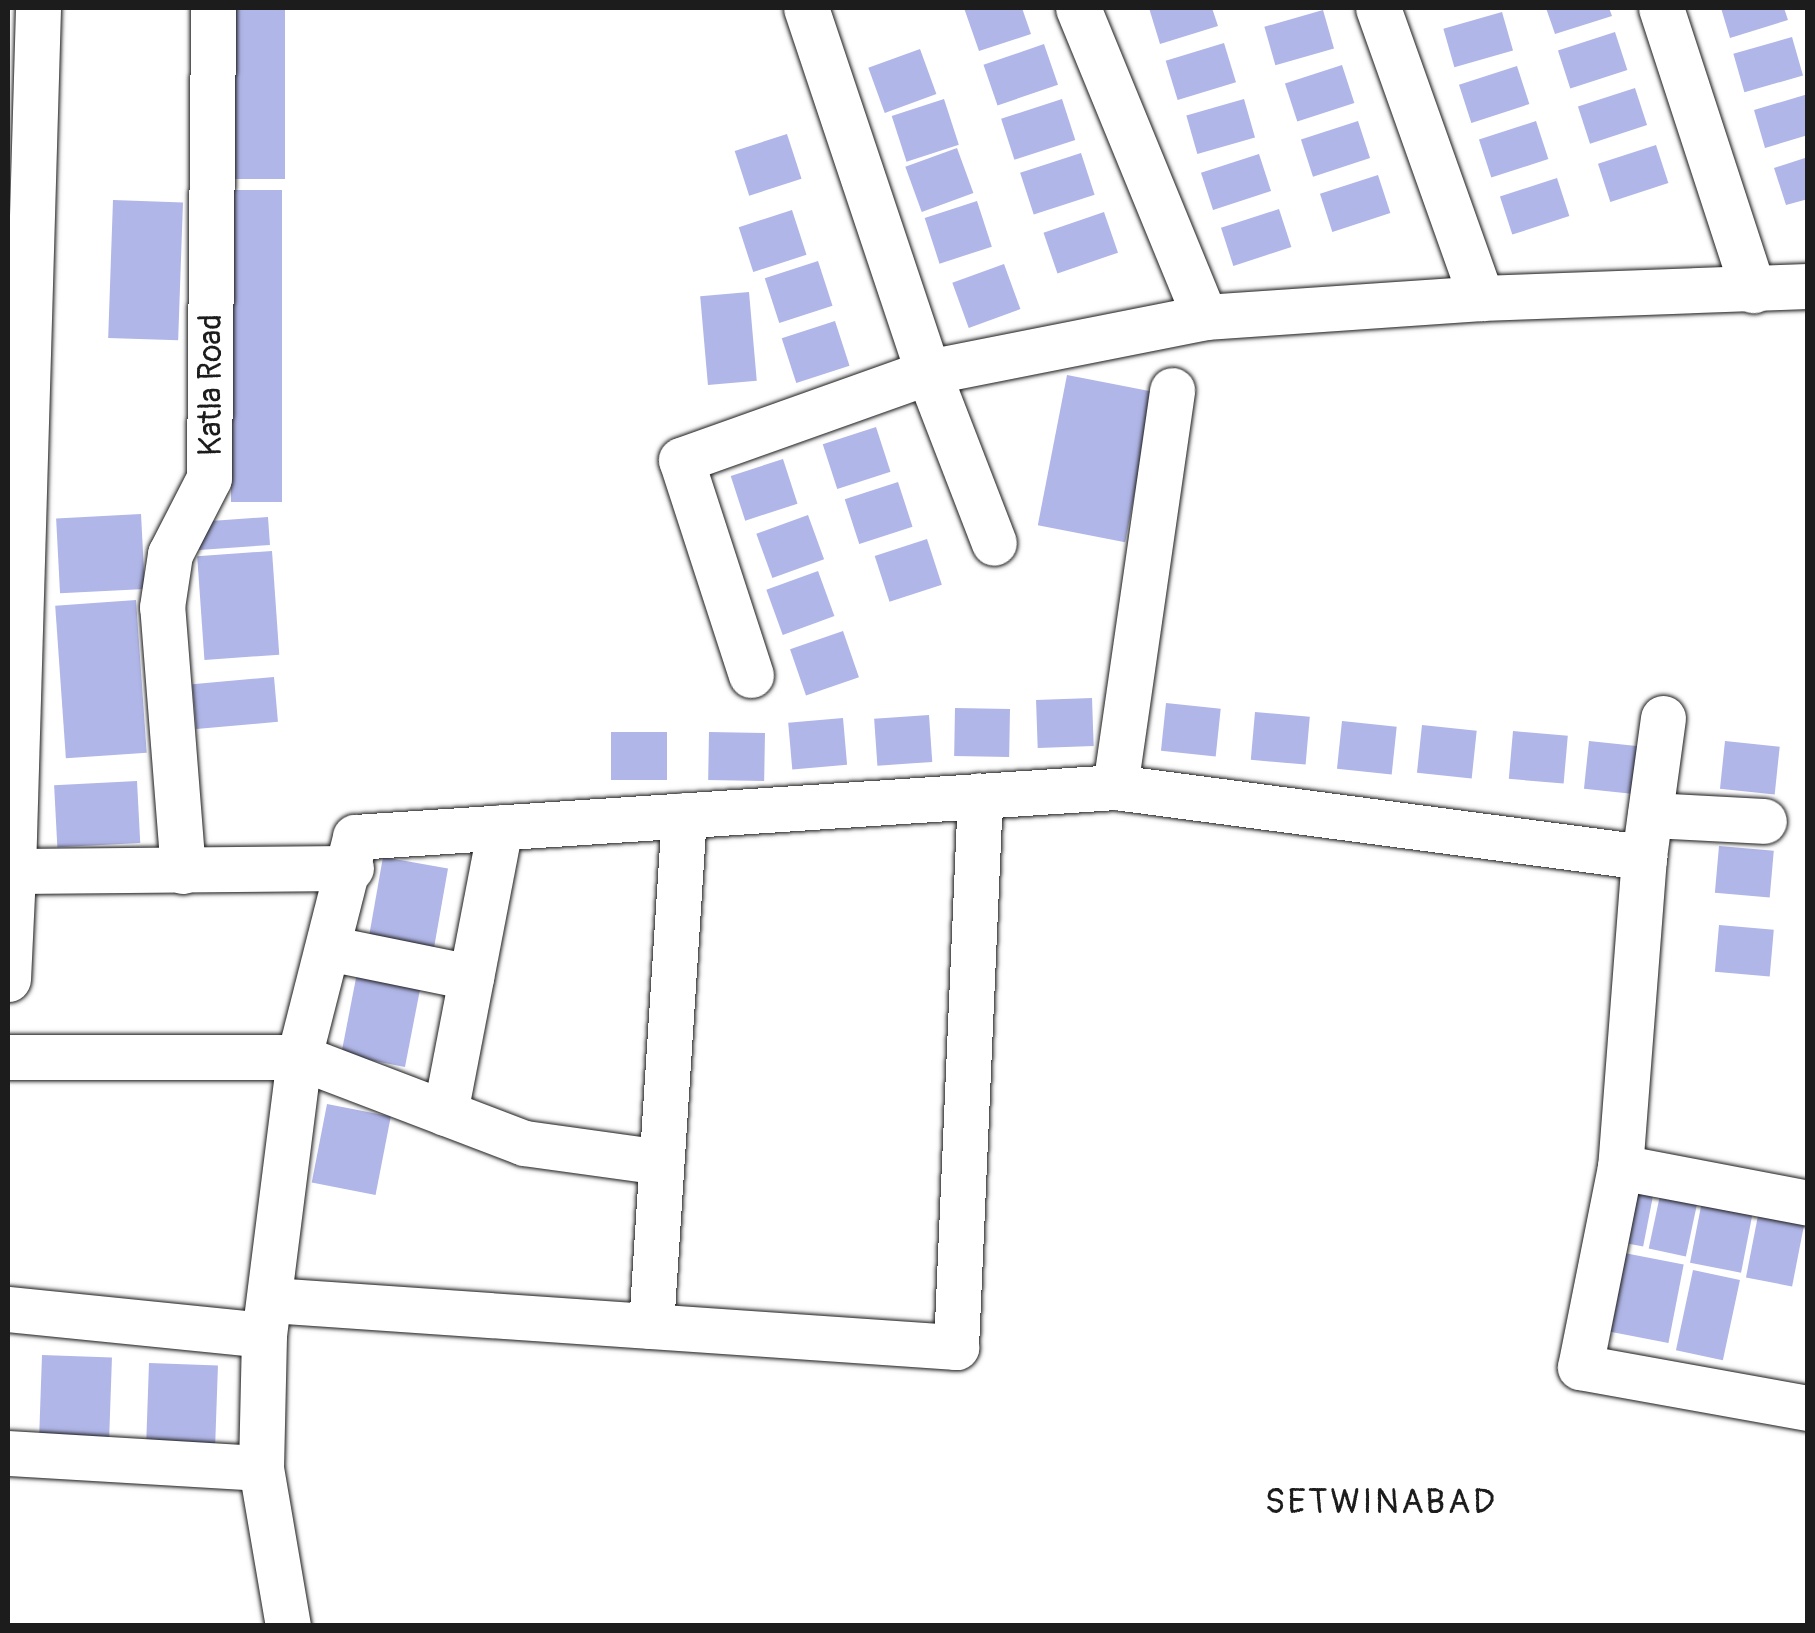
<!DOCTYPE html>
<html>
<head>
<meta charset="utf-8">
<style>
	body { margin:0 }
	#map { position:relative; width:1815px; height:1633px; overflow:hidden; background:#fff; font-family:Pangolin,sans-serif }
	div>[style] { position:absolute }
	.building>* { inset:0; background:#b0b6e7; transform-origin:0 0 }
	.roads { filter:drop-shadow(0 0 2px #1c1c1c) drop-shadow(0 0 2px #1c1c1c) }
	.minor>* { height:45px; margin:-22.5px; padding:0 22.5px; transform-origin:22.5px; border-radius:22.5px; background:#fff }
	span { translate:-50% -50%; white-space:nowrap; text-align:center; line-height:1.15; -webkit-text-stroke:8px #fff; paint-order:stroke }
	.street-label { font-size:32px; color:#1c1c1c }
	.neighbourhood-label { font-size:35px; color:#1c1c1c; letter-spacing:2.5px }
	.frame { position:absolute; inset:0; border:10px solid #1c1c1c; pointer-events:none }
</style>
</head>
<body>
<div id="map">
	<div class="building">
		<i style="left:227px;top:8px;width:58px;height:171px"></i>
		<i style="clip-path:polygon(964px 8px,1022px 8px,1031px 34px,979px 51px)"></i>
		<i style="clip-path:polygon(1149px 8px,1212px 8px,1218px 26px,1160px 44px)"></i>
		<i style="clip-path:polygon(1546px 8px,1609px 8px,1612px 16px,1555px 34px)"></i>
		<i style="clip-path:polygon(1721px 8px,1784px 8px,1788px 20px,1730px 38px)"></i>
		<i style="left:1323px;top:10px;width:40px;height:61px;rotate:74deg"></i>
		<i style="left:1502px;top:12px;width:40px;height:61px;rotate:74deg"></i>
		<i style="left:1615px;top:32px;width:40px;height:60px;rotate:72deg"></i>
		<i style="left:1792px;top:37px;width:40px;height:61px;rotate:74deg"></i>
		<i style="left:1224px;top:43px;width:41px;height:61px;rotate:73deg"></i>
		<i style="left:1044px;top:44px;width:43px;height:64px;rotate:71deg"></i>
		<i style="left:920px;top:49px;width:48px;height:55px;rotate:70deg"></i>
		<i style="left:1342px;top:65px;width:40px;height:60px;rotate:72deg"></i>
		<i style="left:1517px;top:66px;width:40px;height:61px;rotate:72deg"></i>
		<i style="left:1635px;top:88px;width:39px;height:60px;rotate:72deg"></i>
		<i style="clip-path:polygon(1808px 94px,1808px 135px,1765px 148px,1754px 110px)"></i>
		<i style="left:944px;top:99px;width:48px;height:55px;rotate:72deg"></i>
		<i style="left:1062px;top:99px;width:43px;height:64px;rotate:72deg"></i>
		<i style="left:1244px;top:99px;width:40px;height:60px;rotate:74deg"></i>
		<i style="left:1358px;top:121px;width:39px;height:60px;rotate:72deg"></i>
		<i style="left:1536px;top:121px;width:40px;height:60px;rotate:72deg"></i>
		<i style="left:787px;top:134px;width:47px;height:55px;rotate:72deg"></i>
		<i style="left:1656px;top:145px;width:40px;height:61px;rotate:72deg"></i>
		<i style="left:957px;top:148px;width:48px;height:55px;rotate:70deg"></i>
		<i style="left:1081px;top:153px;width:44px;height:64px;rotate:72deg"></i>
		<i style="left:1259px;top:154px;width:39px;height:61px;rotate:72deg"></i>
		<i style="clip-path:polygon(1808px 157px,1808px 199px,1786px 205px,1774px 168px)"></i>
		<i style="left:1378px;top:175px;width:40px;height:61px;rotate:72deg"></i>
		<i style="left:1557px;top:178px;width:40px;height:60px;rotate:72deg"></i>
		<i style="left:231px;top:190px;width:51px;height:312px"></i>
		<i style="left:113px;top:200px;width:70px;height:138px;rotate:2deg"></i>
		<i style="left:977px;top:201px;width:48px;height:55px;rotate:72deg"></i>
		<i style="left:1279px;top:209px;width:40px;height:61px;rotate:72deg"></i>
		<i style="left:792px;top:210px;width:47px;height:56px;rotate:72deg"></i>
		<i style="left:1104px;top:212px;width:43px;height:64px;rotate:71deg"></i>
		<i style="left:818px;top:261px;width:47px;height:56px;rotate:72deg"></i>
		<i style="left:1004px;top:264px;width:48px;height:55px;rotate:70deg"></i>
		<i style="left:749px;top:292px;width:89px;height:49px;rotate:85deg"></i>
		<i style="left:835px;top:321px;width:47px;height:56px;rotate:72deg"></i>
		<i style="left:1067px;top:375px;width:89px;height:153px;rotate:11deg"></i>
		<i style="left:876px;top:427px;width:47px;height:56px;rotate:72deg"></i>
		<i style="left:783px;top:459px;width:47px;height:55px;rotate:72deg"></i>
		<i style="left:898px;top:482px;width:47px;height:56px;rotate:72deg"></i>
		<i style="left:141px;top:514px;width:75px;height:85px;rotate:87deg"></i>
		<i style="left:808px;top:515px;width:47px;height:55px;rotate:70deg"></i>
		<i style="left:268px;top:517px;width:28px;height:71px;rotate:86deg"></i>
		<i style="left:927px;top:539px;width:48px;height:55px;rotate:72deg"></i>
		<i style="left:272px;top:551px;width:104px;height:75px;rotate:86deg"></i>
		<i style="left:818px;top:571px;width:48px;height:55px;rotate:70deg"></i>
		<i style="left:136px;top:600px;width:153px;height:81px;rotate:86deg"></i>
		<i style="left:843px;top:631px;width:49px;height:56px;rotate:71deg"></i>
		<i style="left:274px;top:677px;width:45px;height:82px;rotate:85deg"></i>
		<i style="left:1092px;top:698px;width:48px;height:56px;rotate:88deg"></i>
		<i style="left:1166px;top:703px;width:55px;height:48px;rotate:6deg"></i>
		<i style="left:955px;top:708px;width:55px;height:48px;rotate:1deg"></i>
		<i style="left:1255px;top:712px;width:55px;height:48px;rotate:5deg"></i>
		<i style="left:929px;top:715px;width:47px;height:55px;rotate:86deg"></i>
		<i style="left:843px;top:718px;width:47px;height:55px;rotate:85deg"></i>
		<i style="left:1342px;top:721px;width:55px;height:48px;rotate:6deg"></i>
		<i style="left:1422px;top:725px;width:55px;height:48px;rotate:6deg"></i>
		<i style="left:1513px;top:731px;width:55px;height:48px;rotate:5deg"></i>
		<i style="left:611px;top:732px;width:56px;height:48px"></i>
		<i style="left:709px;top:732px;width:56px;height:48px;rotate:1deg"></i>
		<i style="left:1589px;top:741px;width:55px;height:48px;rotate:6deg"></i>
		<i style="left:1725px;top:741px;width:55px;height:48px;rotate:6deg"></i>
		<i style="left:137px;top:781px;width:62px;height:83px;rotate:87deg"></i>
		<i style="left:1719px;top:846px;width:55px;height:47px;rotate:5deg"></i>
		<i style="left:383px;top:857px;width:66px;height:83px;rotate:10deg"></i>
		<i style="left:1719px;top:925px;width:55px;height:47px;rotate:5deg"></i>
		<i style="left:357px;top:973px;width:65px;height:83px;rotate:11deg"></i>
		<i style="left:327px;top:1104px;width:65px;height:80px;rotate:11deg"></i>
		<i style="left:1631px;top:1178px;width:25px;height:65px;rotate:11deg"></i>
		<i style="left:1662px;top:1186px;width:38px;height:64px;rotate:12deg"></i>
		<i style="left:1762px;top:1195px;width:47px;height:84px;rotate:11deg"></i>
		<i style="left:1703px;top:1196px;width:52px;height:68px;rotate:11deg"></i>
		<i style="left:1614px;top:1251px;width:71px;height:80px;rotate:11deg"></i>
		<i style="left:1693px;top:1270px;width:48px;height:82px;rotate:12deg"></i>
		<i style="left:42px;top:1355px;width:70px;height:85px;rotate:2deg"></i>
		<i style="left:149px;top:1363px;width:69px;height:79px;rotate:2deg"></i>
	</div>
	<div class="roads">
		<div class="minor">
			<i style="left:806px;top:8px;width:384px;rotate:71.5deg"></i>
			<i style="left:928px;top:372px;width:183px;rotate:68.9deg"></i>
			<i style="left:1078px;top:8px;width:334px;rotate:67.7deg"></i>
			<i style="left:1378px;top:8px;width:308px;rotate:70.4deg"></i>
			<i style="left:1661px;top:8px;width:297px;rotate:71.9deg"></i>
			<i style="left:751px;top:675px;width:226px;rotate:-108deg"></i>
			<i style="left:681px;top:460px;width:262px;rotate:-19.6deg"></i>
			<i style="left:928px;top:372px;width:282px;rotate:-11.2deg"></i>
			<i style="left:1205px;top:317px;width:277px;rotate:-3.9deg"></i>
			<i style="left:1481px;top:298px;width:327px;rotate:-2.1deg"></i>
			<i style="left:1663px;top:718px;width:140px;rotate:97.8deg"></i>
			<i style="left:1644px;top:857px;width:311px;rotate:94.4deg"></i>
			<i style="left:1620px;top:1167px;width:191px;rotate:10.8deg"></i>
			<i style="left:1115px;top:787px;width:401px;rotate:-81.8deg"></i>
			<i style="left:1650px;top:815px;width:114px;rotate:3deg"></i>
			<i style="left:13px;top:871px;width:863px;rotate:-88.34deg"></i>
			<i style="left:183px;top:871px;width:265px;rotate:-94.5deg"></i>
			<i style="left:162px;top:607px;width:54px;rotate:-81.4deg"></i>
			<i style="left:170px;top:554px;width:85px;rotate:-62.8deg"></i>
			<i style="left:209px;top:478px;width:470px;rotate:-89.5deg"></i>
			<i style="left:328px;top:948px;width:146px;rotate:11.5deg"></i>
			<i style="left:8px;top:979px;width:108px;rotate:-87.3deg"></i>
			<i style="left:13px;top:871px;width:338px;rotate:-0.5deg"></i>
			<i style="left:8px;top:1057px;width:291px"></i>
			<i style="left:299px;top:1057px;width:241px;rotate:20.9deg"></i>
			<i style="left:524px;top:1143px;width:138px;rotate:7.9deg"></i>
			<i style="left:445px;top:1113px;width:291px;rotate:-79.1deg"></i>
			<i style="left:1620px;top:1167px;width:204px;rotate:101.3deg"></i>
			<i style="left:1580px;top:1367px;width:232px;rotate:10.2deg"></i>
			<i style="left:271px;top:1300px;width:687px;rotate:3.93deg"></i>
			<i style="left:956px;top:1347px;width:552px;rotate:-87.51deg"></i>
			<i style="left:8px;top:1309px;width:257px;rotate:5.8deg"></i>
			<i style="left:651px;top:1326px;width:512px;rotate:-86.31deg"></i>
			<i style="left:8px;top:1453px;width:253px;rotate:3.4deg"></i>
			<i style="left:288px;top:1626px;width:160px;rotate:-99.7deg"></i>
			<i style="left:261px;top:1468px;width:133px;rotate:-88.7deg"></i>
			<i style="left:264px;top:1335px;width:280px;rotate:-82.8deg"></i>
			<i style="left:299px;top:1057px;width:227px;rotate:-75.7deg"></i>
			<i style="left:355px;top:837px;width:762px;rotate:-3.76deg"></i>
			<i style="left:1115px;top:787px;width:534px;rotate:7.54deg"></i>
		</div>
	</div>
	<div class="street-label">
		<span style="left:211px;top:385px;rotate:-90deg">Katla Road</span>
	</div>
	<div class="neighbourhood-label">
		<span style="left:1381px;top:1502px">SETWINABAD</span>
	</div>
	<div class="frame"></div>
</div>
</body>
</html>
